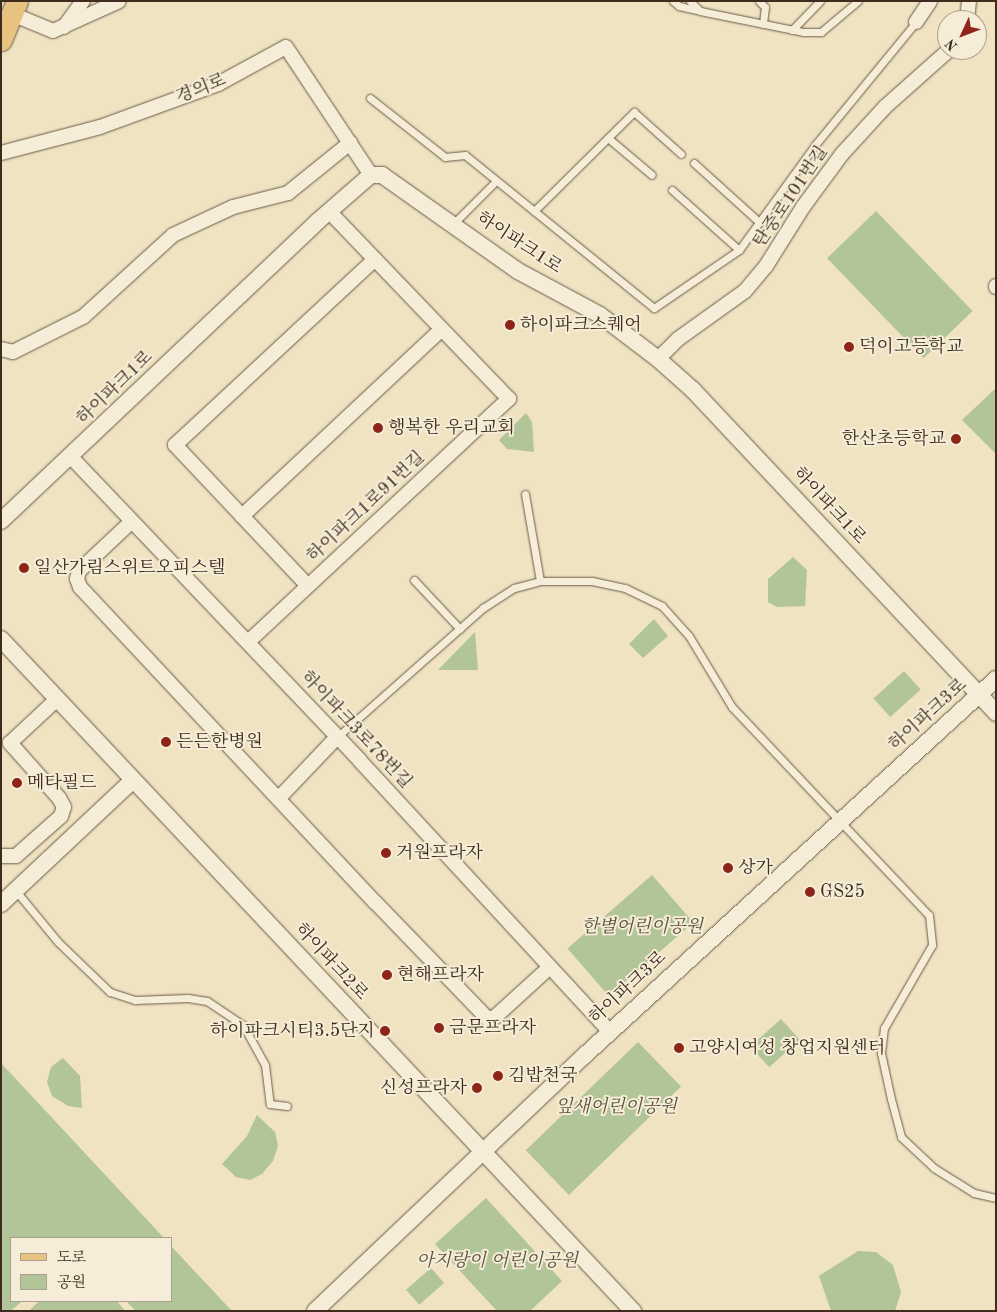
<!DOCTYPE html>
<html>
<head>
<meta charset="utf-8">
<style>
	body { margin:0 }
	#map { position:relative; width:997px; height:1312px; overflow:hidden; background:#efe3c2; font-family:"Old Standard TT","Noto Serif KR",serif }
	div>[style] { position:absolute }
	.green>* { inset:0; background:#b2c598; transform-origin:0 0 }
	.roads { filter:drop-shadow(0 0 1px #6b5a48) drop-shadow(0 0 1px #6b5a48) }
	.service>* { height:7px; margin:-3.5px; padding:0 3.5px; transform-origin:3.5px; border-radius:3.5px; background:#f5edd7 }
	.minor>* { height:14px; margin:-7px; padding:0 7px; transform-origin:7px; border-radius:7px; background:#f5edd7 }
	.tertiary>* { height:16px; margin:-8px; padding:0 8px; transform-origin:8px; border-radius:8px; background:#f5edd7 }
	.primary>* { height:21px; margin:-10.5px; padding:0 10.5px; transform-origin:10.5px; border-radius:10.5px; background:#e8c281 }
	.dots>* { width:14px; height:14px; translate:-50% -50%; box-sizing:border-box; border:2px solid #f5edd7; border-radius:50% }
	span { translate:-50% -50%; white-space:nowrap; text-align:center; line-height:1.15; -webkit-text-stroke:4px #f5edd7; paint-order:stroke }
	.street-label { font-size:18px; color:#3f2c1f }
	.poi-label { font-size:18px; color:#3f2c1f }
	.left { translate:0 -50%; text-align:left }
	.right { translate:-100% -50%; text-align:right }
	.park-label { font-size:18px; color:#5c523d; font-style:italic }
	.frame { position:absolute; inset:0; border:2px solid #3f2c1f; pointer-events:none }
	.legend { position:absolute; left:10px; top:1237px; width:162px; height:65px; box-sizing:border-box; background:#f5edd7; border:1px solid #aca08d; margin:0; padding:6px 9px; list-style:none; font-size:15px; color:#3f2c1f }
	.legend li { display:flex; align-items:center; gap:10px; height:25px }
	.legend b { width:25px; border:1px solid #aca08d }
	.north { position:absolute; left:937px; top:10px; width:50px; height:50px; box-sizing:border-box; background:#f5edd7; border:1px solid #aca08d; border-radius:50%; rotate:227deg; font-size:14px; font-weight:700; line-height:20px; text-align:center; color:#3f2c1f }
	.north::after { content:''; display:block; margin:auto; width:18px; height:22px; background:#8f2418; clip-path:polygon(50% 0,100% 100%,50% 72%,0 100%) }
</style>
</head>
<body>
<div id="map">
	<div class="green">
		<i style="left:876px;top:211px;width:139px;height:68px;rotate:46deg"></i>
		<i style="clip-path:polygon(996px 388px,996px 454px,962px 420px)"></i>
		<i style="clip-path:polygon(526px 413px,532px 422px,534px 452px,507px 449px,499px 440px)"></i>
		<i style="clip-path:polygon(793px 557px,807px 570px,805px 606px,777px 607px,768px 602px,768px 579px)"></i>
		<i style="clip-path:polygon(654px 619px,668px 636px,643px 658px,629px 644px)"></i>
		<i style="clip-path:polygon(475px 632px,478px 670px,438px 670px)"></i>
		<i style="left:904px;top:671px;width:25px;height:41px;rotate:48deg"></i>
		<i style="left:652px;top:875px;width:63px;height:112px;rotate:49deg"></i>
		<i style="left:781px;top:1019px;width:28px;height:41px;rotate:48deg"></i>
		<i style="left:638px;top:1042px;width:62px;height:156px;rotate:46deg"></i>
		<i style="clip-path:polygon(63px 1058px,80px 1076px,82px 1108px,68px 1106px,52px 1096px,47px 1082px,51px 1067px)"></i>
		<i style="clip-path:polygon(1px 1063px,164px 1238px,11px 1238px,11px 1301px,22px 1301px,11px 1311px,1px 1311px)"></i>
		<i style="clip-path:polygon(257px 1115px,275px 1132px,278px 1146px,273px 1161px,262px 1174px,250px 1180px,236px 1177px,222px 1164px,247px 1136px)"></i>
		<i style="clip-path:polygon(486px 1198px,562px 1281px,530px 1311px,497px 1311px,435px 1244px)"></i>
		<i style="clip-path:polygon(171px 1246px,232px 1311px,136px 1311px,126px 1301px,171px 1301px)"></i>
		<i style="clip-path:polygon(858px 1251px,876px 1252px,893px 1265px,901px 1292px,895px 1311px,831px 1311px,819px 1276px)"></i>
		<i style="left:431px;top:1268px;width:20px;height:33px;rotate:49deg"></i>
		<i style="clip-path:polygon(39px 1301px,117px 1301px,125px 1311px,29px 1311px)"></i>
	</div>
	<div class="roads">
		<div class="service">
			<i style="left:673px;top:1px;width:8px;rotate:40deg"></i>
			<i style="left:679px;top:6px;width:22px;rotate:13deg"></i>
			<i style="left:700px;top:11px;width:105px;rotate:11.5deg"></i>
			<i style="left:803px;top:32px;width:18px"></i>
			<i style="left:821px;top:32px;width:48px;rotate:-40deg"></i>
			<i style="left:690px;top:1px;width:14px;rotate:45deg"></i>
			<i style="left:759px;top:1px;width:8px;rotate:45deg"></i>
			<i style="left:765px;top:7px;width:17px;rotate:97deg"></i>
			<i style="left:792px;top:30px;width:40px;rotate:-46deg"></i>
			<i style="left:370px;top:98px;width:95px;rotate:38.2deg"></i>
			<i style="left:445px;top:157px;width:20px;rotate:-6deg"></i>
			<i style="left:465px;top:155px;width:243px;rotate:39deg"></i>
			<i style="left:654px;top:308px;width:103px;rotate:-34.3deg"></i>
			<i style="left:739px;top:250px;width:130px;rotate:-54.1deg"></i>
			<i style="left:815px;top:145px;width:159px;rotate:-50.6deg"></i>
			<i style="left:608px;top:138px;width:57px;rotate:40.1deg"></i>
			<i style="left:694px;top:163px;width:88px;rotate:42.2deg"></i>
			<i style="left:672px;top:190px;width:90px;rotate:41.8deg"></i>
			<i style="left:534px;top:211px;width:141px;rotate:-44.7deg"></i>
			<i style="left:634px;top:112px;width:63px;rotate:41.8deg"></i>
			<i style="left:453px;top:224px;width:61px;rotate:-45deg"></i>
			<i style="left:525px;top:494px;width:88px;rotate:80.2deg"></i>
			<i style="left:414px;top:580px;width:67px;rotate:46.8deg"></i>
			<i style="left:337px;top:737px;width:195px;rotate:-41.5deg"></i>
			<i style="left:483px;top:608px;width:37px;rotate:-33deg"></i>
			<i style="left:514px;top:588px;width:27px;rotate:-15deg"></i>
			<i style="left:540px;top:581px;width:52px"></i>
			<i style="left:592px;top:581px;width:34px;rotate:12deg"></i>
			<i style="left:625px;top:588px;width:41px;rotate:25.9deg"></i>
			<i style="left:662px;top:606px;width:40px;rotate:48deg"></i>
			<i style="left:689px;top:636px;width:83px;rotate:58.8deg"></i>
			<i style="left:732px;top:707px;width:286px;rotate:46.6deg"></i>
			<i style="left:929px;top:915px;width:30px;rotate:84deg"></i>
			<i style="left:932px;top:945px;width:96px;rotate:120deg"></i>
			<i style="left:884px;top:1028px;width:25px;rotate:97deg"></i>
			<i style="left:881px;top:1053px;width:47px;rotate:77.7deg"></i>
			<i style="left:891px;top:1099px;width:39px;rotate:75deg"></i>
			<i style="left:901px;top:1137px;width:45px;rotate:43.2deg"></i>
			<i style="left:934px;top:1168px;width:47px;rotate:32deg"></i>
			<i style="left:974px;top:1193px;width:23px;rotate:13deg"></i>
			<i style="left:16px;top:891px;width:66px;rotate:50.5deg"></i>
			<i style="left:58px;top:942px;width:72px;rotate:43.9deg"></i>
			<i style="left:110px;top:992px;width:26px;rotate:18deg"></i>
			<i style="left:135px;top:1000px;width:53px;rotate:-2.2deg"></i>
			<i style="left:188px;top:998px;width:19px;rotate:9deg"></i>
			<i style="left:207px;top:1001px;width:43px;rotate:33.7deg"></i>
			<i style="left:243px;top:1025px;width:46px;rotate:61.2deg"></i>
			<i style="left:265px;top:1065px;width:39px;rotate:83deg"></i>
			<i style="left:270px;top:1104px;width:17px;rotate:7deg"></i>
		</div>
		<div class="minor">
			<i style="left:12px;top:14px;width:44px;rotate:22.5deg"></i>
			<i style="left:53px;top:31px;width:72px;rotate:-24.4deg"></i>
			<i style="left:967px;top:20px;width:19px;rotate:-84deg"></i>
			<i style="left:916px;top:22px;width:25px;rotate:-56deg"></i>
			<i style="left:64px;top:27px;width:32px;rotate:-54deg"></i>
			<i style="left:1px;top:153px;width:102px;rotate:-14.7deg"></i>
			<i style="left:100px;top:127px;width:126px;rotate:-20deg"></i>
			<i style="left:218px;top:84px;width:77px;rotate:-28.6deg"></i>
			<i style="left:286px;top:47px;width:154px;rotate:56.4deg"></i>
			<i style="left:996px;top:286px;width:1px;rotate:90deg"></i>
			<i style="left:1px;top:349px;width:12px;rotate:14deg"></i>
			<i style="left:13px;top:352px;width:78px;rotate:-26.6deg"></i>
			<i style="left:83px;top:317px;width:122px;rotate:-42.3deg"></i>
			<i style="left:173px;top:235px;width:66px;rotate:-25deg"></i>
			<i style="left:233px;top:207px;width:57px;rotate:-14.3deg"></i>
			<i style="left:288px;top:193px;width:80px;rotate:-38.9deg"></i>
			<i style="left:658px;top:359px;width:28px;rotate:-45deg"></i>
			<i style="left:678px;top:339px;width:82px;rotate:-35.6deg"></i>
			<i style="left:745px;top:291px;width:33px;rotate:-50deg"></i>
			<i style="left:766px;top:266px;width:70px;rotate:-57.9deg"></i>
			<i style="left:803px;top:207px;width:66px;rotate:-53.7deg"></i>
			<i style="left:842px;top:154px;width:65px;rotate:-47.5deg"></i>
			<i style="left:886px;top:106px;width:84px;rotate:-41.6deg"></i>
			<i style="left:71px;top:457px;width:419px;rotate:46.4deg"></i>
			<i style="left:360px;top:761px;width:369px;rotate:47.3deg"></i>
			<i style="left:242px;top:516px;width:272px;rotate:-43.1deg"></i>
			<i style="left:131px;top:522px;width:71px;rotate:136.7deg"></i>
			<i style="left:79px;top:571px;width:8px;rotate:104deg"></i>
			<i style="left:77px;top:579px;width:9px;rotate:69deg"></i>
			<i style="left:80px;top:587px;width:433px;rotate:46.9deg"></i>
			<i style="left:376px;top:903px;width:161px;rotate:46deg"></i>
			<i style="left:488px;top:1019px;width:7px;rotate:-16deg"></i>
			<i style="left:495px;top:1017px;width:74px;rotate:-42.3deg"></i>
			<i style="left:308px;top:586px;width:194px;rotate:-133.3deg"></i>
			<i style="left:175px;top:445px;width:273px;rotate:-42.9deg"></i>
			<i style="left:248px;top:642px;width:357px;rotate:-43deg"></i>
			<i style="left:509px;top:399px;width:260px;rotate:-133.8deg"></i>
			<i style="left:279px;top:798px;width:84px;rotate:-46.4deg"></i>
			<i style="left:1px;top:856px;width:15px"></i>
			<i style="left:16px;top:856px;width:60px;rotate:-41.6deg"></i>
			<i style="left:61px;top:816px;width:9px;rotate:-72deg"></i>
			<i style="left:64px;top:807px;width:10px;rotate:-119deg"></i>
			<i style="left:59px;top:798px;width:74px;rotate:-131.7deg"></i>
			<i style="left:10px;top:743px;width:64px;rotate:-43.1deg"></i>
		</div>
		<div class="tertiary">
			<i style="left:1px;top:521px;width:436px;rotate:-43.4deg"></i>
			<i style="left:318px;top:221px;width:70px;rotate:-41deg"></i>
			<i style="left:371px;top:175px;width:11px"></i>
			<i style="left:382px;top:175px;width:166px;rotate:35.2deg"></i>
			<i style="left:518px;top:271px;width:93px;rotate:28.2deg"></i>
			<i style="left:600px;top:315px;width:73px;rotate:37.2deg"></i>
			<i style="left:658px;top:359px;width:47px;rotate:41.5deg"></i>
			<i style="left:693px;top:390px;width:443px;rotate:46.8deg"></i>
			<i style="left:1px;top:639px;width:923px;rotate:46.76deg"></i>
			<i style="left:1px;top:904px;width:181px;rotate:-43.2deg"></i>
			<i style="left:315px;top:1311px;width:372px;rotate:-43.5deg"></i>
			<i style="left:585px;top:1055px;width:557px;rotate:-42.45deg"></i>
		</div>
		<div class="primary">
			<i style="left:1px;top:40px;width:42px;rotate:-67.7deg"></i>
		</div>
	</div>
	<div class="dots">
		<i style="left:510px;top:325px;background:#8f2418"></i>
		<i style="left:849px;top:347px;background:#8f2418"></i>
		<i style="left:378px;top:428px;background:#8f2418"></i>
		<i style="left:956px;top:439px;background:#8f2418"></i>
		<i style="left:24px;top:568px;background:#8f2418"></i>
		<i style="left:166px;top:742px;background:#8f2418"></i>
		<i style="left:17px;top:783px;background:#8f2418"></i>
		<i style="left:386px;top:853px;background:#8f2418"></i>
		<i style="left:728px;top:868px;background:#8f2418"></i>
		<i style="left:810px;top:892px;background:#8f2418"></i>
		<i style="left:387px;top:975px;background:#8f2418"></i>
		<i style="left:439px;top:1028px;background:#8f2418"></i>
		<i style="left:385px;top:1031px;background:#8f2418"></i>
		<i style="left:679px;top:1048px;background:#8f2418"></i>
		<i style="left:498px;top:1076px;background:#8f2418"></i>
		<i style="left:477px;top:1088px;background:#8f2418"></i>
	</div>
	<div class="street-label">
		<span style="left:201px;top:89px;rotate:-22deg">경의로</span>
		<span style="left:791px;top:197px;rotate:-56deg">탄중로101번길</span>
		<span style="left:519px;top:243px;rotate:33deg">하이파크1로</span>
		<span style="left:115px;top:388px;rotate:-44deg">하이파크1로</span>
		<span style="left:829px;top:506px;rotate:47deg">하이파크1로</span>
		<span style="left:366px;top:507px;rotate:-43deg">하이파크1로91번길</span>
		<span style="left:928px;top:715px;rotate:-42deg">하이파크3로</span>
		<span style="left:356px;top:730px;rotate:47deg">하이파크3로78번길</span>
		<span style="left:331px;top:962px;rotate:47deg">하이파크2로</span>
		<span style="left:628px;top:988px;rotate:-43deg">하이파크3로</span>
	</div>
	<div class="poi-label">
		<span class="left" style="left:520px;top:325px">하이파크스퀘어</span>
		<span class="left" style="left:859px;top:347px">덕이고등학교</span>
		<span class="left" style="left:388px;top:428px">행복한 우리교회</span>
		<span class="right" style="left:946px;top:439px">한산초등학교</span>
		<span class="left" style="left:34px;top:568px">일산가림스위트오피스텔</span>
		<span class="left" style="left:176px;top:742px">든든한병원</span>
		<span class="left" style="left:27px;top:783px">메타필드</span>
		<span class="left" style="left:396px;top:853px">거원프라자</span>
		<span class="left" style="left:738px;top:868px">상가</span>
		<span class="left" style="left:820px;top:892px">GS25</span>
		<span class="left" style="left:397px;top:975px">현해프라자</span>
		<span class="left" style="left:449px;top:1028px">금문프라자</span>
		<span class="right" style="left:375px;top:1031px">하이파크시티3.5단지</span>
		<span class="left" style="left:689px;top:1048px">고양시여성 창업지원센터</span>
		<span class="left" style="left:508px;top:1076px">김밥천국</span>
		<span class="right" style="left:467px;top:1088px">신성프라자</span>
	</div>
	<div class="park-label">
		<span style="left:642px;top:927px">한별어린이공원</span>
		<span style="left:616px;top:1107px">잎새어린이공원</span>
		<span style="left:497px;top:1261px">아지랑이 어린이공원</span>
	</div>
	<div class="frame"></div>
	<ul class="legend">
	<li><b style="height:6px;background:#e8c281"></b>도로</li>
	<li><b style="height:14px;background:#b2c598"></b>공원</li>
	</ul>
	<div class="north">N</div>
</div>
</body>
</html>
